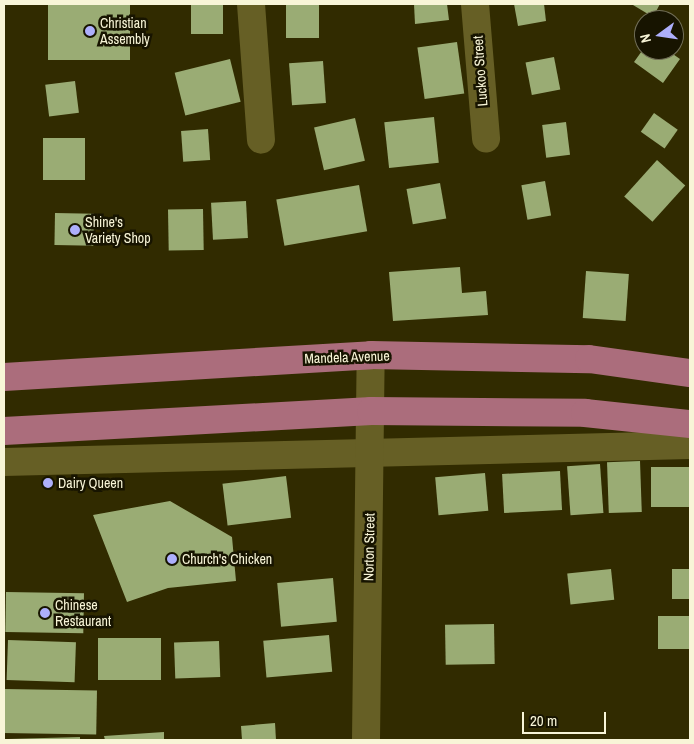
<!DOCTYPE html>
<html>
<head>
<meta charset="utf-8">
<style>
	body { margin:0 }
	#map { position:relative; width:694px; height:744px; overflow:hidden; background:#312b00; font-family:"Archivo Narrow",sans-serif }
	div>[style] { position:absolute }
	.building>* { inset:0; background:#9aac74; transform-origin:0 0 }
	.minor>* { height:28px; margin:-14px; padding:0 14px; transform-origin:14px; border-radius:14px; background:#665f25 }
	.major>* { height:28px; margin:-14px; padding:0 14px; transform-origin:14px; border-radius:14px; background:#ab6d7c }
	.dots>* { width:14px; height:14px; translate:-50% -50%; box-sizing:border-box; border:2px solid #171400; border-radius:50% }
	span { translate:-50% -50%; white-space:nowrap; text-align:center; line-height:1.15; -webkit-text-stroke:5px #171400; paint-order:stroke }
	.poi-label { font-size:14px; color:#f8f5d7 }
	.left { translate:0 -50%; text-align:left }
	.street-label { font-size:14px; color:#f8f5d7 }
	.frame { position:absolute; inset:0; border:5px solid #f8f5d7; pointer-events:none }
	.north { position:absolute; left:634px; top:10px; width:50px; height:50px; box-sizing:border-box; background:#171400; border:1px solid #716e56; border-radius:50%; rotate:256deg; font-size:14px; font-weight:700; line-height:20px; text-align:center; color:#f8f5d7 }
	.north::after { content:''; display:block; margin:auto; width:18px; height:22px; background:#adaffb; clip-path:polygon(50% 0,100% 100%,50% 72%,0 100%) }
	.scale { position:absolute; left:522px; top:712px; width:84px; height:22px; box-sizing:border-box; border:2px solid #f8f5d7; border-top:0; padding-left:6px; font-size:15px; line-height:18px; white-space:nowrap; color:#f8f5d7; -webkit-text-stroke:4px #171400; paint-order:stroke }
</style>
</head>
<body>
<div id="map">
	<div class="building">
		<i style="left:48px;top:4px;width:82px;height:56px"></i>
		<i style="left:191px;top:4px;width:32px;height:30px"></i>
		<i style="left:286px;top:4px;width:33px;height:34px"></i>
		<i style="clip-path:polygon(414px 4px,447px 4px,449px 20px,415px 24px)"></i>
		<i style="clip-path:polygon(514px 4px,544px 4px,546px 21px,518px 26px)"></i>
		<i style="clip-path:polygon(634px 4px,660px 4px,653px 17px,633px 5px)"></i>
		<i style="left:457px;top:42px;width:52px;height:40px;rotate:82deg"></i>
		<i style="clip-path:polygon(644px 48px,644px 50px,667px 50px,680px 59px,663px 83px,634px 62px)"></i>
		<i style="left:554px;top:57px;width:33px;height:29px;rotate:79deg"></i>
		<i style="left:230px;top:59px;width:44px;height:57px;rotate:76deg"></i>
		<i style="left:323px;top:61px;width:42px;height:34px;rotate:86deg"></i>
		<i style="left:75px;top:81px;width:32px;height:30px;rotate:83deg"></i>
		<i style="left:654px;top:113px;width:29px;height:23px;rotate:35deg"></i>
		<i style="left:434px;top:117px;width:46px;height:50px;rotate:84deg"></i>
		<i style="left:355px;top:118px;width:44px;height:42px;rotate:77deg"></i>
		<i style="left:566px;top:122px;width:33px;height:24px;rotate:83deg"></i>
		<i style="left:208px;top:129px;width:31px;height:27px;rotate:86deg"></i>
		<i style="left:85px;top:138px;width:42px;height:42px;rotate:90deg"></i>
		<i style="left:657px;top:160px;width:38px;height:49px;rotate:42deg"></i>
		<i style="left:545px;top:181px;width:35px;height:24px;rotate:80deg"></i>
		<i style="left:440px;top:183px;width:36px;height:34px;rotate:80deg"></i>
		<i style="left:359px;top:185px;width:47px;height:84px;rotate:80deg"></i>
		<i style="left:246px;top:201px;width:37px;height:35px;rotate:87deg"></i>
		<i style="left:203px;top:209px;width:41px;height:35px;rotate:89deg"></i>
		<i style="left:55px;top:213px;width:39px;height:32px;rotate:1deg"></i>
		<i style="clip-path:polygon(460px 267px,462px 293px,486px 291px,488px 315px,393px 321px,389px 272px)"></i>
		<i style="left:586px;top:271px;width:43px;height:47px;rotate:4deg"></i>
		<i style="left:640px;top:461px;width:51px;height:33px;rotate:88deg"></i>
		<i style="left:600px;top:464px;width:49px;height:33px;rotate:86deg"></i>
		<i style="left:690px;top:467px;width:40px;height:39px;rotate:90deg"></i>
		<i style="left:560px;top:471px;width:39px;height:58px;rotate:87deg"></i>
		<i style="left:485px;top:473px;width:38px;height:50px;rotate:85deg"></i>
		<i style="left:286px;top:476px;width:42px;height:64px;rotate:83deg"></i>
		<i style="clip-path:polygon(170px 501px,232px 537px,236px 581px,168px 588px,127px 602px,93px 515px)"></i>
		<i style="left:611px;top:569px;width:31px;height:44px;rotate:84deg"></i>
		<i style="left:690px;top:569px;width:30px;height:18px;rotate:90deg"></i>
		<i style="left:333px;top:578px;width:44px;height:56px;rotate:85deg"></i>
		<i style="left:6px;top:592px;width:78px;height:40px;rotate:1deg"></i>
		<i style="left:690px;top:616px;width:33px;height:32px;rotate:90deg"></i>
		<i style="left:494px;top:624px;width:40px;height:49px;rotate:89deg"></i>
		<i style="left:329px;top:635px;width:37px;height:66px;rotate:85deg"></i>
		<i style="left:98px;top:638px;width:63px;height:42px"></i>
		<i style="left:8px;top:640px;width:68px;height:40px;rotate:2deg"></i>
		<i style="left:219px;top:641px;width:36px;height:45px;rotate:88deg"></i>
		<i style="left:4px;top:689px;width:93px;height:44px;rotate:1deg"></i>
		<i style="clip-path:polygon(275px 723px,276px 740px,242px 740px,241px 726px)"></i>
		<i style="clip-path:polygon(164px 732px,164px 740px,105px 740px,104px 736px)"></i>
		<i style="clip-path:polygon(80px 737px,80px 740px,9px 740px,8px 739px)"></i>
	</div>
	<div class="minor">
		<i style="left:251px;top:4px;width:136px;rotate:85.8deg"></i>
		<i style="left:475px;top:4px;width:135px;rotate:85.3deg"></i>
		<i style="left:4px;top:462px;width:686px;rotate:-1.42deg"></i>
		<i style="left:366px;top:740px;width:385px;rotate:-89.3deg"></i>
	</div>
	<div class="major">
		<i style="left:4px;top:377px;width:368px;rotate:-3.4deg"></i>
		<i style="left:371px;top:355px;width:218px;rotate:1.1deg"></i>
		<i style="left:589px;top:359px;width:102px;rotate:7.9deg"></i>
		<i style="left:4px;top:431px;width:368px;rotate:-3.1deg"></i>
		<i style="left:371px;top:411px;width:214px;rotate:0.5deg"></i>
		<i style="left:585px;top:413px;width:106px;rotate:6deg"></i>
	</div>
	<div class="dots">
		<i style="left:90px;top:31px;background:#adaffb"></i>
		<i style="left:75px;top:230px;background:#adaffb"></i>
		<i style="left:48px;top:483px;background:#adaffb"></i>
		<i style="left:172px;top:559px;background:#adaffb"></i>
		<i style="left:45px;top:613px;background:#adaffb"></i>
	</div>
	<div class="poi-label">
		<span class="left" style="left:100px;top:31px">Christian<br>Assembly</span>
		<span class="left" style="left:85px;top:230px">Shine's<br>Variety Shop</span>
		<span class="left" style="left:58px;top:483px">Dairy Queen</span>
		<span class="left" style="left:182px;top:559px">Church's Chicken</span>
		<span class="left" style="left:55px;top:613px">Chinese<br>Restaurant</span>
	</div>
	<div class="street-label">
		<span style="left:480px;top:71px;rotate:-94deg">Luckoo Street</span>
		<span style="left:347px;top:357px;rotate:-2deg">Mandela Avenue</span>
		<span style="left:369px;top:547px;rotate:-89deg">Norton Street</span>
	</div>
	<div class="frame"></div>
	<div class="north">N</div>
	<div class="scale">20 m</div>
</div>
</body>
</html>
